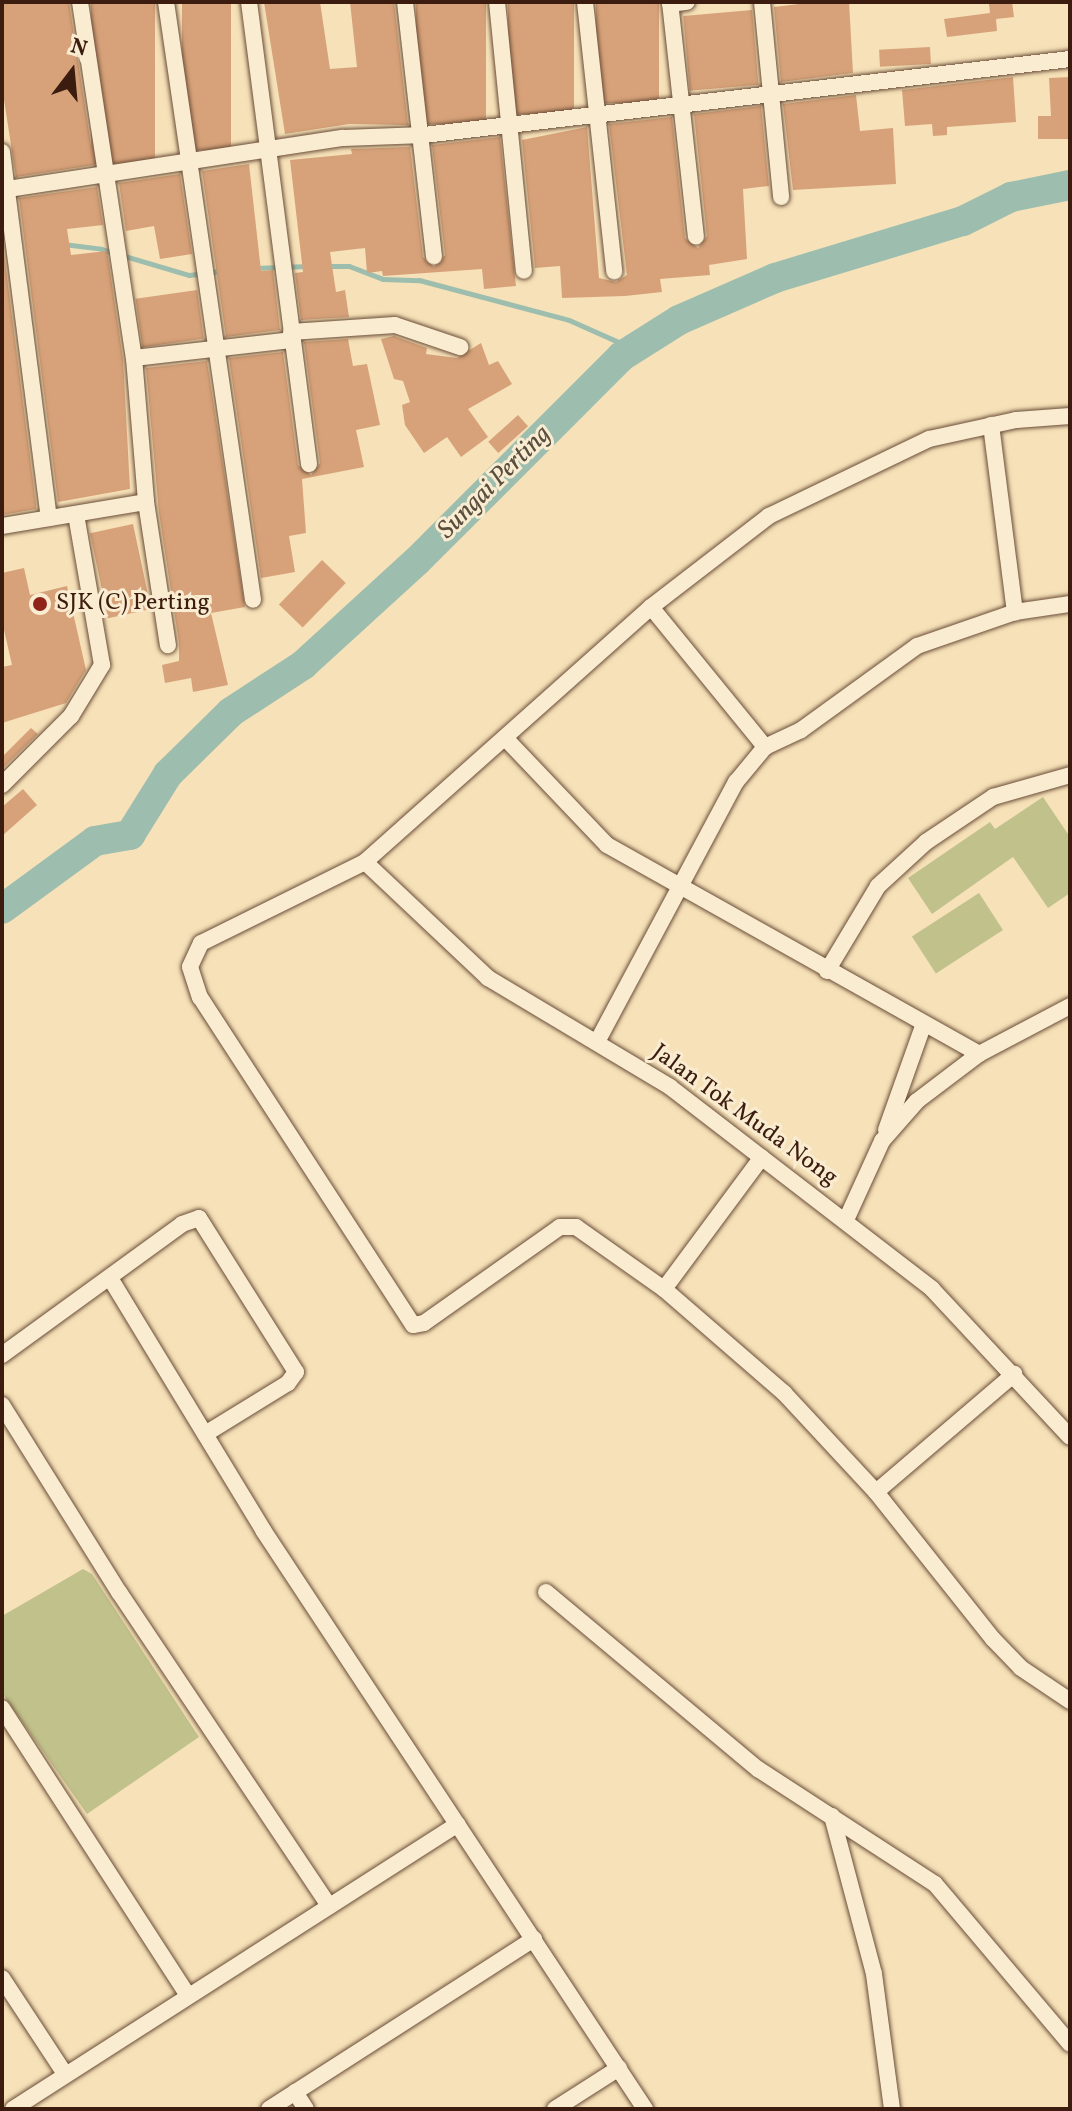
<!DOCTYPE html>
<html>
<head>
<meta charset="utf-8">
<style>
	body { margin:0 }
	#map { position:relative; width:1072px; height:2111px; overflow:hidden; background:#f6e1b8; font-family:Vollkorn,serif }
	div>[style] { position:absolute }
	.green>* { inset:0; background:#c1c18b; transform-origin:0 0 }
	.stream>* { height:5px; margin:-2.5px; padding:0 2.5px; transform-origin:2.5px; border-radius:2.5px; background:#9dbeae }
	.river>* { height:30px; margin:-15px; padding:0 15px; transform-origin:15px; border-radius:15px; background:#9dbeae }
	.building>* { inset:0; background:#d7a279; transform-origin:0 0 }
	.roads { filter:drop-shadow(0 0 2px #6a4d38) drop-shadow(0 0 2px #6a4d38) }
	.minor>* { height:16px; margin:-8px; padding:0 8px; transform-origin:8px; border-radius:8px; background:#f9ecd1 }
	.dots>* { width:22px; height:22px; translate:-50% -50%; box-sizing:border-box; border:4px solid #f9ecd1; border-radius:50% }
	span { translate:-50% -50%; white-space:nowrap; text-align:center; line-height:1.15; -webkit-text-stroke:6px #f9ecd1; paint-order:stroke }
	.poi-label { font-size:24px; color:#3c1c0e }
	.left { translate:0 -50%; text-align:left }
	.street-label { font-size:24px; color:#3c1c0e }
	.water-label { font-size:26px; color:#594d3e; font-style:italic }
	.frame { position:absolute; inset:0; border:4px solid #3c1c0e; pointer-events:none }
	.north { position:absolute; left:32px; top:32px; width:80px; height:80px; -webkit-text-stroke:6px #f9ecd1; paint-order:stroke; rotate:16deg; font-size:22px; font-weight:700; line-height:32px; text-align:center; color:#3c1c0e }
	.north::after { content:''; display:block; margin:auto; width:28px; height:36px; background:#3c1c0e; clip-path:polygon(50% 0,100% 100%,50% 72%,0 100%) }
</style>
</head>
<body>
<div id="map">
	<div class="green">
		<i style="clip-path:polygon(1043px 797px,1070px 837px,1070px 893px,1048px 908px,1013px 857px,932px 914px,908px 878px,990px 822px,995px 829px)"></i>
		<i style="left:979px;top:893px;width:44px;height:80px;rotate:57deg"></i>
		<i style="clip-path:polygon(83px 1569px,92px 1574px,199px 1737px,87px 1814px,2px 1693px,2px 1616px)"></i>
	</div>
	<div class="stream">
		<i style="left:63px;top:244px;width:38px;rotate:7deg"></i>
		<i style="left:101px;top:249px;width:92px;rotate:16.5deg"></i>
		<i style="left:189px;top:275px;width:31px;rotate:-7deg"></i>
		<i style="left:326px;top:266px;width:23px"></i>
		<i style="left:349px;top:266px;width:36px;rotate:21deg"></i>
		<i style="left:383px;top:279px;width:36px;rotate:2deg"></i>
		<i style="left:419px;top:280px;width:155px;rotate:14.9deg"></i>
		<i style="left:569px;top:320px;width:71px;rotate:24deg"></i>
		<i style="left:254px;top:268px;width:54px;rotate:-2.1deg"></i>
	</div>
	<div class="river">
		<i style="left:2px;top:909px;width:115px;rotate:-36.2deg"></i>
		<i style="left:95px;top:841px;width:36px;rotate:-10deg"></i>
		<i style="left:130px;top:835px;width:72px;rotate:-58.1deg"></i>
		<i style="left:168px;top:774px;width:88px;rotate:-44.5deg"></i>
		<i style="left:231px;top:712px;width:86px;rotate:-33.1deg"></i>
		<i style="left:303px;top:665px;width:154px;rotate:-42.4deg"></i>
		<i style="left:417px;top:561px;width:290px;rotate:-45deg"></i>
		<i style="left:622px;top:356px;width:67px;rotate:-32.3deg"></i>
		<i style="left:679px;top:320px;width:105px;rotate:-23.6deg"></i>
		<i style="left:775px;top:278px;width:196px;rotate:-16.9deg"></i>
		<i style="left:963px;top:221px;width:54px;rotate:-26.6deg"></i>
		<i style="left:1011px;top:197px;width:60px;rotate:-11.5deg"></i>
	</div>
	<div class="building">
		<i style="clip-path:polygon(2px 2px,69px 2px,94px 165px,16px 177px,2px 87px)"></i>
		<i style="left:91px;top:2px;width:64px;height:162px"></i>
		<i style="left:182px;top:2px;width:49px;height:148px"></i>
		<i style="clip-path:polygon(264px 2px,320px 2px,330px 69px,357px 67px,350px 2px,394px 2px,408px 125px,349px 124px,285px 134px)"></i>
		<i style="left:416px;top:2px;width:70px;height:122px"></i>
		<i style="left:508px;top:2px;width:66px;height:112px"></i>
		<i style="left:596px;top:2px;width:63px;height:101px"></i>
		<i style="clip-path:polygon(816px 2px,849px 2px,853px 73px,781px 82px,774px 7px)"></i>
		<i style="clip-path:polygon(1000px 2px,1012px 2px,1014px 17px,996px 19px,997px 31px,947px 37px,944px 19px,990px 13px,989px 4px)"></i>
		<i style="left:752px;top:10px;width:75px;height:69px;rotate:85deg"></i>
		<i style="left:930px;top:47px;width:17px;height:51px;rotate:87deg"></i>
		<i style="clip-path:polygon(1013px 77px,1016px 122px,947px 127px,947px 135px,933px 136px,932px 124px,905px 126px,902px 90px)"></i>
		<i style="clip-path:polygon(1070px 77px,1070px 139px,1038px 139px,1038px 116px,1051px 116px,1049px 78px)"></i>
		<i style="clip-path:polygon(856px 95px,860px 131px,893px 128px,896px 184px,793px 190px,783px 104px)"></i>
		<i style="clip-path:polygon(761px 106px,769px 186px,743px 189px,747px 259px,709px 265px,710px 275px,660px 279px,662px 292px,625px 296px,562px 298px,560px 266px,535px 268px,522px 140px,587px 127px,599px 278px,616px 282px,627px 275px,609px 124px,672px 117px,685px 238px,698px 248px,707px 236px,694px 114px)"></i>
		<i style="clip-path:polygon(500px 137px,516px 286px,484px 289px,482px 269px,383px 276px,382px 271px,367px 273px,365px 248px,330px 252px,336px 292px,345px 290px,349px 317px,301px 320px,295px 273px,303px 272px,290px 160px,352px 154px,351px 149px,410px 147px,423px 257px,434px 267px,445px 255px,432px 145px)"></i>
		<i style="clip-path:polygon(249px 164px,261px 271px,273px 270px,280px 330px,226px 337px,202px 171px)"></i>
		<i style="clip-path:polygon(180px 174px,192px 254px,160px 259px,154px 226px,126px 231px,119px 183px)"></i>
		<i style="clip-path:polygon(97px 187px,103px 225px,67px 229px,71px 255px,107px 251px,123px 359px,130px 489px,58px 502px,19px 198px)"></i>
		<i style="clip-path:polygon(2px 238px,36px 504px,36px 509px,2px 515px)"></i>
		<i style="left:197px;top:290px;width:49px;height:62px;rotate:82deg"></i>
		<i style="clip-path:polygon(394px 336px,427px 348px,426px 354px,457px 358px,481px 343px,489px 365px,498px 361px,512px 384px,468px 409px,488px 437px,461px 457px,447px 437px,424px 453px,405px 425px,402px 405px,410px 402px,403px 381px,394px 379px,381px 339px)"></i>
		<i style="clip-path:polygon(348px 339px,353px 366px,367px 364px,380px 425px,356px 430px,364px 467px,302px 479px,306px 533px,289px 536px,295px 572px,261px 578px,229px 358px,283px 352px,298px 465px,311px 475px,320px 463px,304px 342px)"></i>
		<i style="clip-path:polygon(207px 361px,245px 607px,211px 613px,228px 685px,193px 692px,191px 678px,165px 683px,162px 665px,179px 661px,179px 643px,159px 513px,146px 368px)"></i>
		<i style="left:518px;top:415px;width:15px;height:40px;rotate:48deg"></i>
		<i style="left:133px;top:524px;width:87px;height:44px;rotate:78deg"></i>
		<i style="left:322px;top:560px;width:33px;height:62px;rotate:44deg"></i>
		<i style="clip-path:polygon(24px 568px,30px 595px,67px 586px,86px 670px,66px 703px,2px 723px,2px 667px,12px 665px,2px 621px,2px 573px)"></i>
		<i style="clip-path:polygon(31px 728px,38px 734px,2px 769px,2px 757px)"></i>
		<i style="clip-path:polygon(23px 789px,37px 805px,2px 836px,2px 807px)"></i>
	</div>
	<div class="roads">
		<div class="minor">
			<i style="left:80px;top:2px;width:360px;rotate:81.4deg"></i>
			<i style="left:134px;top:358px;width:144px;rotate:85.2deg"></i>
			<i style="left:146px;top:502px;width:145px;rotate:81.3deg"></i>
			<i style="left:166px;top:2px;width:604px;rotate:81.72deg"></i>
			<i style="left:249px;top:2px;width:466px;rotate:82.6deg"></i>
			<i style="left:405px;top:2px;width:256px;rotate:83.5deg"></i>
			<i style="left:497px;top:2px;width:270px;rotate:84.3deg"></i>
			<i style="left:585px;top:2px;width:271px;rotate:83.8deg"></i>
			<i style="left:670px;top:2px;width:236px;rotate:83.7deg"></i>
			<i style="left:762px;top:2px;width:196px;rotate:84.4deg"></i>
			<i style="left:670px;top:4px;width:17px;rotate:-7deg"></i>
			<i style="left:2px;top:152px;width:369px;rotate:82.7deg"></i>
			<i style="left:8px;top:189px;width:339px;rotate:-8.7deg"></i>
			<i style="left:343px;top:138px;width:81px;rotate:-2.1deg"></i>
			<i style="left:424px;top:135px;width:650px;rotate:-6.71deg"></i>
			<i style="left:291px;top:332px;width:104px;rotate:-3.9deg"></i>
			<i style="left:395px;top:325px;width:69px;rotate:18.7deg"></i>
			<i style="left:134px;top:358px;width:160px;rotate:-6.5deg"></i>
			<i style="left:1070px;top:416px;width:54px;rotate:175.8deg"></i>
			<i style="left:1016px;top:420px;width:89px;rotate:167.7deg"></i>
			<i style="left:929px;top:439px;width:178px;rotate:154.3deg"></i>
			<i style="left:769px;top:516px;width:149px;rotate:142.4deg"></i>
			<i style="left:651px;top:607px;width:383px;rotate:138.3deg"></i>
			<i style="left:365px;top:862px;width:183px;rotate:153.7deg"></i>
			<i style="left:201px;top:943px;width:26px;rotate:115deg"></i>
			<i style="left:190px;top:967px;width:32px;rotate:72deg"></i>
			<i style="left:200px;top:997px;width:391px;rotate:57deg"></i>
			<i style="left:413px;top:1325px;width:11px;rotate:-10deg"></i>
			<i style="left:424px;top:1323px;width:166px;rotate:-35.2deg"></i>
			<i style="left:560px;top:1227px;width:16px"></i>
			<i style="left:576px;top:1227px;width:108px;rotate:35.2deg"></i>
			<i style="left:664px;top:1289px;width:159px;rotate:40.9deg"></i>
			<i style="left:784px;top:1393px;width:135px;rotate:47.1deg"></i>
			<i style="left:876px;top:1492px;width:188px;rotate:51.5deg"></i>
			<i style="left:993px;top:1639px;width:40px;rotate:46deg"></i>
			<i style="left:1021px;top:1668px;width:59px;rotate:34deg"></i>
			<i style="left:991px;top:425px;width:189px;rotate:82.7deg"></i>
			<i style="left:2px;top:526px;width:146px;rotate:-9.5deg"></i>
			<i style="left:651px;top:607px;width:181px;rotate:50.8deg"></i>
			<i style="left:507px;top:740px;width:145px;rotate:46.4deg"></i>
			<i style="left:607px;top:845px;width:427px;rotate:29.3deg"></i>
			<i style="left:2px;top:785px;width:98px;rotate:-45deg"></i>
			<i style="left:71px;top:716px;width:60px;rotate:-58.7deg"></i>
			<i style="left:102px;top:665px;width:153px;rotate:-99.8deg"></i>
			<i style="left:365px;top:862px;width:169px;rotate:43.3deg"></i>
			<i style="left:488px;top:978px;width:212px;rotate:30.9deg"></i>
			<i style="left:670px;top:1087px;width:331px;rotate:37.6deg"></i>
			<i style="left:932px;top:1289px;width:202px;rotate:47deg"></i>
			<i style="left:827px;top:971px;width:99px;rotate:-59deg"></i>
			<i style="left:878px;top:886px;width:65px;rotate:-42.5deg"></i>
			<i style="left:926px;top:842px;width:81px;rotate:-33.9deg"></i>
			<i style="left:993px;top:797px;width:80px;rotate:-15.9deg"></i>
			<i style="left:597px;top:1042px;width:295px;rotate:-61.9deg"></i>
			<i style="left:736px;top:782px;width:45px;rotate:-50.4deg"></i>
			<i style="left:765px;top:747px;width:40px;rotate:-25deg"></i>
			<i style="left:801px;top:730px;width:143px;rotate:-35.9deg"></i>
			<i style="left:917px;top:646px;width:104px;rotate:-19.1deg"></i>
			<i style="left:1015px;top:612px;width:56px;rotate:-8.3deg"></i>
			<i style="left:886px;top:1130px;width:110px;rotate:-70.4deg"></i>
			<i style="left:846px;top:1220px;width:87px;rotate:-65.5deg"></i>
			<i style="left:882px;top:1141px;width:53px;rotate:-48.8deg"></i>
			<i style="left:917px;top:1101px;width:78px;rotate:-37.2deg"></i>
			<i style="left:979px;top:1054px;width:103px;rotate:-27.8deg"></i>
			<i style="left:110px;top:1278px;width:295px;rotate:58.7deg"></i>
			<i style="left:263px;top:1530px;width:694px;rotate:56.58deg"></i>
			<i style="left:664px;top:1289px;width:164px;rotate:-53.4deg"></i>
			<i style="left:2px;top:1355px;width:223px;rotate:-36deg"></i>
			<i style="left:182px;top:1224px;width:18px;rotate:-19deg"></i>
			<i style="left:199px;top:1218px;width:182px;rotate:57.8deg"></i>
			<i style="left:296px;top:1372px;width:14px;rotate:126deg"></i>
			<i style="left:288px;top:1383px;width:97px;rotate:148.4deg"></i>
			<i style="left:2px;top:1405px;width:221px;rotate:58deg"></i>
			<i style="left:119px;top:1592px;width:378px;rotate:56.2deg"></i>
			<i style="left:876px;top:1492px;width:182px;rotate:-40.5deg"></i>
			<i style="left:546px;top:1592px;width:276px;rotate:39.9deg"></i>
			<i style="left:758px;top:1769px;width:211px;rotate:33deg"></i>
			<i style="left:935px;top:1884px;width:209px;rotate:49.8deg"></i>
			<i style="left:2px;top:1708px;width:341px;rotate:57.1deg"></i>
			<i style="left:832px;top:1816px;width:163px;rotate:75.1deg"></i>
			<i style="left:874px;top:1974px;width:136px;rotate:82.4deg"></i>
			<i style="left:2px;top:1978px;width:115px;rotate:56.7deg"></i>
			<i style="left:295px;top:2092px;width:20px;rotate:57deg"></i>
			<i style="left:13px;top:2109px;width:528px;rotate:-32.64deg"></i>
			<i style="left:269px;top:2109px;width:315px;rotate:-32.7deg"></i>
			<i style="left:555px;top:2109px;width:76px;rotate:-32.6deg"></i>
		</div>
	</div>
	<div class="dots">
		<i style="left:40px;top:604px;background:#8f2418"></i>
	</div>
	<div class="poi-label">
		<span class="left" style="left:56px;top:604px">SJK (C) Perting</span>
	</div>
	<div class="street-label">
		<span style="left:744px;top:1116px;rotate:36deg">Jalan Tok Muda Nong</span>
	</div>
	<div class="water-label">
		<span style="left:495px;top:483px;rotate:-45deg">Sungai Perting</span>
	</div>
	<div class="frame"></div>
	<div class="north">N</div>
</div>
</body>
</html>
